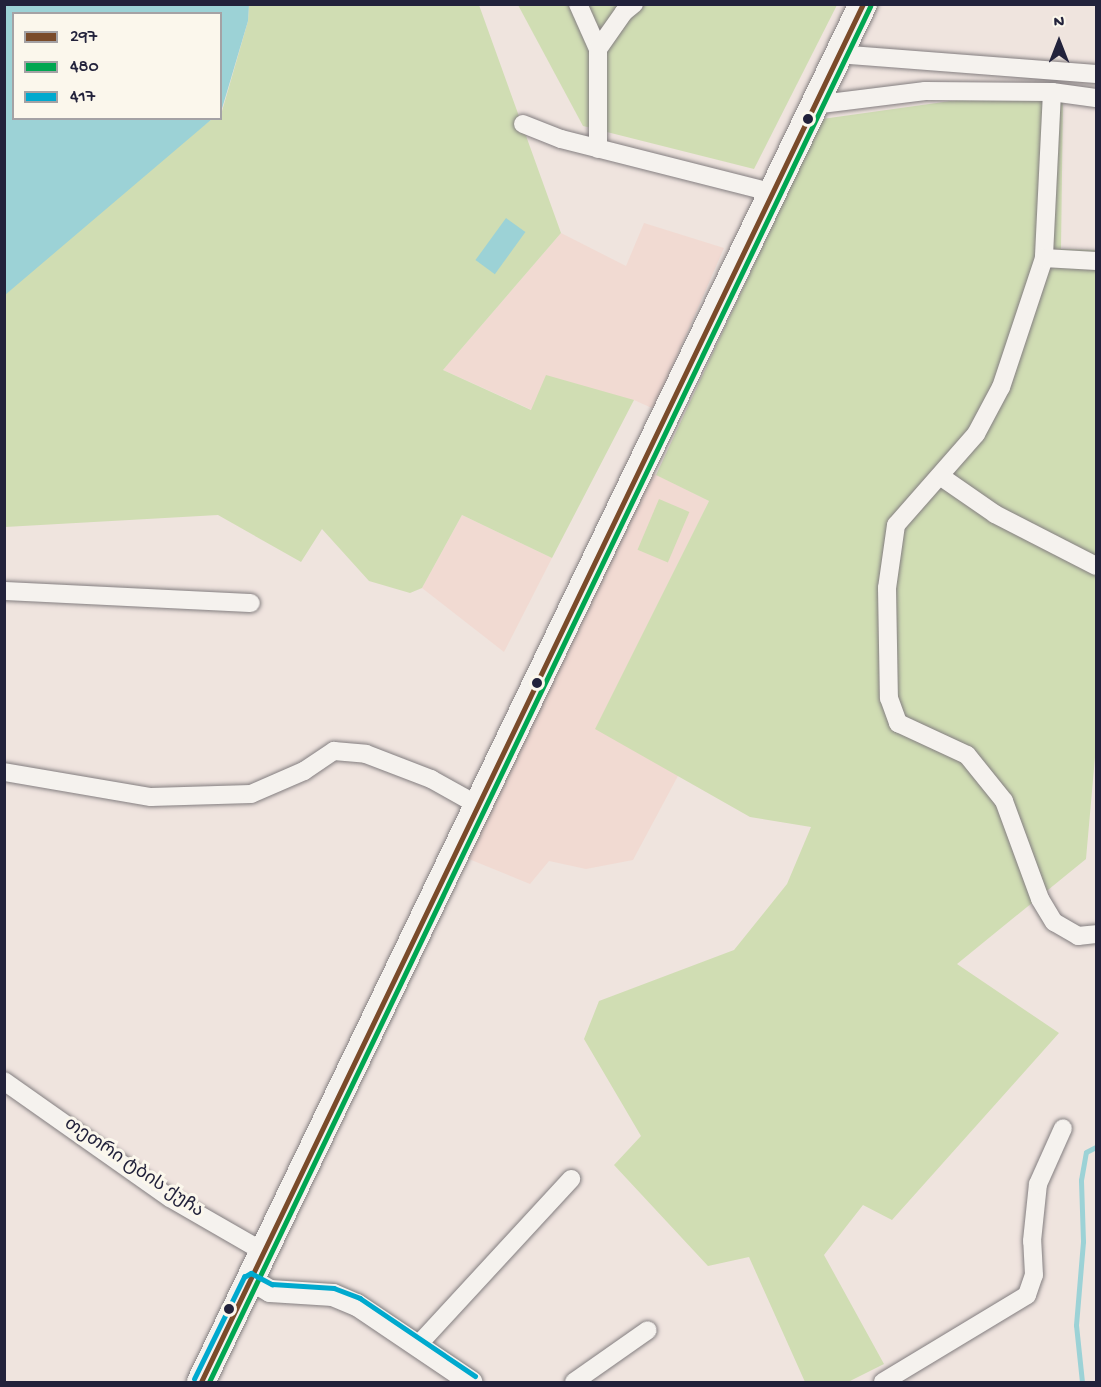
<!DOCTYPE html>
<html>
<head>
<meta charset="utf-8">
<style>
	body { margin:0 }
	#map { position:relative; width:1101px; height:1387px; overflow:hidden; background:#efe4de; font-family:"Gochi Hand","Noto Sans Georgian",sans-serif }
	div>[style] { position:absolute }
	.built>* { inset:0; background:#f1dad2 }
	.green>* { inset:0; background:#d0ddb3; transform-origin:0 0 }
	.water>* { inset:0; background:#9cd2d6; transform-origin:0 0 }
	.stream>* { height:5px; margin:-2.5px; padding:0 2.5px; transform-origin:2.5px; border-radius:2.5px; background:#9cd2d6 }
	.roads { filter:drop-shadow(0 0 2px #837e80) drop-shadow(0 0 2px #837e80) }
	.minor>* { height:18px; margin:-9px; padding:0 9px; transform-origin:9px; border-radius:9px; background:#f5f2ee }
	.tertiary>* { height:22px; margin:-11px; padding:0 11px; transform-origin:11px; border-radius:11px; background:#f5f2ee }
	.primary>* { height:28px; margin:-14px; padding:0 14px; transform-origin:14px; border-radius:14px; background:#f5f2ee }
	.bus-1>* { height:4.5px; margin:-2.25px; padding:0 2.25px; transform-origin:2.25px; border-radius:2.25px; background:#7a4b2a }
	.bus-2>* { height:4.5px; margin:-2.25px; padding:0 2.25px; transform-origin:2.25px; border-radius:2.25px; background:#00a651 }
	.bus-3>* { height:4.5px; margin:-2.25px; padding:0 2.25px; transform-origin:2.25px; border-radius:2.25px; background:#00a9ce }
	.dots>* { width:16px; height:16px; translate:-50% -50%; box-sizing:border-box; border:3px solid #fbf7ec; border-radius:50% }
	span { translate:-50% -50%; white-space:nowrap; text-align:center; line-height:1.15; -webkit-text-stroke:6px #fbf7ec; paint-order:stroke }
	.street-label { font-size:18px; color:#22223b }
	.frame { position:absolute; inset:0; border:6px solid #22223b; pointer-events:none }
	.legend { position:absolute; left:12px; top:12px; width:210px; height:108px; box-sizing:border-box; background:#fbf7ec; border:2px solid #a4a2a5; margin:0; padding:8px 10px; list-style:none; font-size:18px; color:#22223b }
	.legend li { display:flex; align-items:center; gap:12px; height:30px }
	.legend b { width:30px; border:2px solid #a4a2a5 }
	.north { position:absolute; left:1029px; top:12px; width:60px; height:60px; -webkit-text-stroke:4px #fbf7ec; paint-order:stroke; rotate:0deg; font-size:16px; font-weight:700; line-height:24px; text-align:center; color:#22223b }
	.north::after { content:''; display:block; margin:auto; width:21px; height:27px; background:#22223b; clip-path:polygon(50% 0,100% 100%,50% 72%,0 100%) }
</style>
</head>
<body>
<div id="map">
	<div class="built">
		<i style="clip-path:polygon(644px 223px,724px 248px,654px 409px,634px 400px,532px 410px,443px 370px,561px 233px,626px 266px)"></i>
		<i style="clip-path:polygon(651px 472px,709px 501px,596px 728px,679px 774px,633px 860px,586px 869px,549px 861px,530px 884px,464px 857px)"></i>
		<i style="clip-path:polygon(462px 515px,552px 558px,504px 652px,422px 588px)"></i>
	</div>
	<div class="green">
		<i style="clip-path:polygon(249px 5px,479px 5px,561px 233px,443px 370px,531px 410px,546px 375px,634px 400px,552px 558px,462px 515px,422px 588px,410px 593px,369px 581px,322px 529px,301px 562px,218px 515px,5px 527px,4px 295px,180px 144px,212px 119px,220px 118px,248px 21px)"></i>
		<i style="clip-path:polygon(518px 5px,837px 5px,754px 169px,583px 126px)"></i>
		<i style="clip-path:polygon(972px 98px,1063px 99px,1061px 249px,1096px 250px,1096px 746px,1086px 859px,957px 964px,1059px 1033px,892px 1220px,863px 1205px,824px 1255px,884px 1364px,848px 1382px,805px 1382px,749px 1257px,708px 1266px,614px 1165px,641px 1136px,584px 1039px,599px 1001px,734px 950px,787px 884px,811px 827px,750px 817px,595px 729px,709px 501px,656px 475px,822px 119px)"></i>
		<i style="left:659px;top:499px;width:33px;height:55px;rotate:23deg"></i>
	</div>
	<div class="water">
		<i style="clip-path:polygon(5px 4px,249px 5px,248px 21px,221px 112px,220px 14px,14px 14px,14px 118px,212px 119px,5px 295px)"></i>
		<i style="left:506px;top:218px;width:24px;height:52px;rotate:36deg"></i>
	</div>
	<div class="stream">
		<i style="left:1082px;top:1382px;width:57px;rotate:-96deg"></i>
		<i style="left:1076px;top:1325px;width:84px;rotate:-85.2deg"></i>
		<i style="left:1083px;top:1241px;width:61px;rotate:-91.9deg"></i>
		<i style="left:1081px;top:1180px;width:28px;rotate:-80deg"></i>
		<i style="left:1086px;top:1152px;width:11px;rotate:-27deg"></i>
	</div>
	<div class="roads">
		<div class="minor">
			<i style="left:578px;top:4px;width:49px;rotate:66deg"></i>
			<i style="left:837px;top:54px;width:260px;rotate:4.4deg"></i>
			<i style="left:1052px;top:92px;width:166px;rotate:92.8deg"></i>
			<i style="left:1044px;top:258px;width:136px;rotate:108.4deg"></i>
			<i style="left:1001px;top:387px;width:53px;rotate:118deg"></i>
			<i style="left:976px;top:434px;width:121px;rotate:131.3deg"></i>
			<i style="left:896px;top:525px;width:64px;rotate:98.1deg"></i>
			<i style="left:887px;top:588px;width:110px;rotate:89deg"></i>
			<i style="left:889px;top:698px;width:27px;rotate:70deg"></i>
			<i style="left:898px;top:723px;width:76px;rotate:24.9deg"></i>
			<i style="left:967px;top:755px;width:59px;rotate:51.2deg"></i>
			<i style="left:1004px;top:801px;width:104px;rotate:69.8deg"></i>
			<i style="left:1040px;top:899px;width:27px;rotate:59deg"></i>
			<i style="left:1054px;top:922px;width:28px;rotate:30deg"></i>
			<i style="left:1078px;top:936px;width:18px;rotate:-6deg"></i>
			<i style="left:813px;top:105px;width:113px;rotate:-7.1deg"></i>
			<i style="left:925px;top:91px;width:127px;rotate:0.5deg"></i>
			<i style="left:1052px;top:92px;width:44px;rotate:7.8deg"></i>
			<i style="left:523px;top:124px;width:41px;rotate:21.5deg"></i>
			<i style="left:561px;top:139px;width:217px;rotate:14.2deg"></i>
			<i style="left:598px;top:149px;width:100px;rotate:-90deg"></i>
			<i style="left:598px;top:49px;width:45px;rotate:-54.9deg"></i>
			<i style="left:624px;top:12px;width:13px;rotate:-39deg"></i>
			<i style="left:1044px;top:258px;width:52px;rotate:3.3deg"></i>
			<i style="left:940px;top:476px;width:67px;rotate:34.6deg"></i>
			<i style="left:995px;top:514px;width:114px;rotate:27.2deg"></i>
			<i style="left:4px;top:591px;width:247px;rotate:2.8deg"></i>
			<i style="left:4px;top:772px;width:149px;rotate:9.7deg"></i>
			<i style="left:151px;top:797px;width:100px;rotate:-1.7deg"></i>
			<i style="left:251px;top:794px;width:58px;rotate:-23.5deg"></i>
			<i style="left:304px;top:771px;width:36px;rotate:-34deg"></i>
			<i style="left:334px;top:751px;width:32px;rotate:5deg"></i>
			<i style="left:366px;top:754px;width:70px;rotate:21deg"></i>
			<i style="left:431px;top:779px;width:51px;rotate:29.1deg"></i>
			<i style="left:4px;top:1081px;width:203px;rotate:35.2deg"></i>
			<i style="left:170px;top:1198px;width:108px;rotate:29.9deg"></i>
			<i style="left:418px;top:1345px;width:226px;rotate:-47.3deg"></i>
			<i style="left:574px;top:1382px;width:90px;rotate:-35.1deg"></i>
			<i style="left:883px;top:1382px;width:168px;rotate:-31.1deg"></i>
			<i style="left:1027px;top:1295px;width:21px;rotate:-71deg"></i>
			<i style="left:1034px;top:1275px;width:34px;rotate:-93deg"></i>
			<i style="left:1032px;top:1241px;width:57px;rotate:-84deg"></i>
			<i style="left:1038px;top:1184px;width:61px;rotate:-65.9deg"></i>
		</div>
		<div class="tertiary">
			<i style="left:251px;top:1280px;width:22px;rotate:30deg"></i>
			<i style="left:270px;top:1291px;width:63px;rotate:3.6deg"></i>
			<i style="left:333px;top:1295px;width:26px;rotate:23deg"></i>
			<i style="left:357px;top:1305px;width:138px;rotate:34deg"></i>
		</div>
		<div class="primary">
			<i style="left:201px;top:1382px;width:1529px;rotate:-64.34deg"></i>
		</div>
	</div>
	<div class="bus-1">
		<i style="left:201px;top:1382px;width:1529px;rotate:-64.34deg"></i>
	</div>
	<div class="bus-2">
		<i style="left:209px;top:1382px;width:1526px;rotate:-64.33deg"></i>
	</div>
	<div class="bus-3">
		<i style="left:194px;top:1379px;width:114px;rotate:-63.9deg"></i>
		<i style="left:244px;top:1277px;width:8px;rotate:-30deg"></i>
		<i style="left:251px;top:1273px;width:24px;rotate:28deg"></i>
		<i style="left:272px;top:1284px;width:62px;rotate:3.7deg"></i>
		<i style="left:334px;top:1288px;width:28px;rotate:21deg"></i>
		<i style="left:360px;top:1298px;width:139px;rotate:34.1deg"></i>
	</div>
	<div class="dots">
		<i style="left:808px;top:119px;background:#22223b"></i>
		<i style="left:537px;top:683px;background:#22223b"></i>
		<i style="left:229px;top:1309px;background:#22223b"></i>
	</div>
	<div class="street-label">
		<span style="left:133px;top:1169px;rotate:34deg">თეთრი ტბის ქუჩა</span>
	</div>
	<div class="frame"></div>
	<ul class="legend">
	<li><b style="height:8px;background:#7a4b2a"></b>297</li>
	<li><b style="height:8px;background:#00a651"></b>480</li>
	<li><b style="height:8px;background:#00a9ce"></b>417</li>
	</ul>
	<div class="north">N</div>
</div>
</body>
</html>
